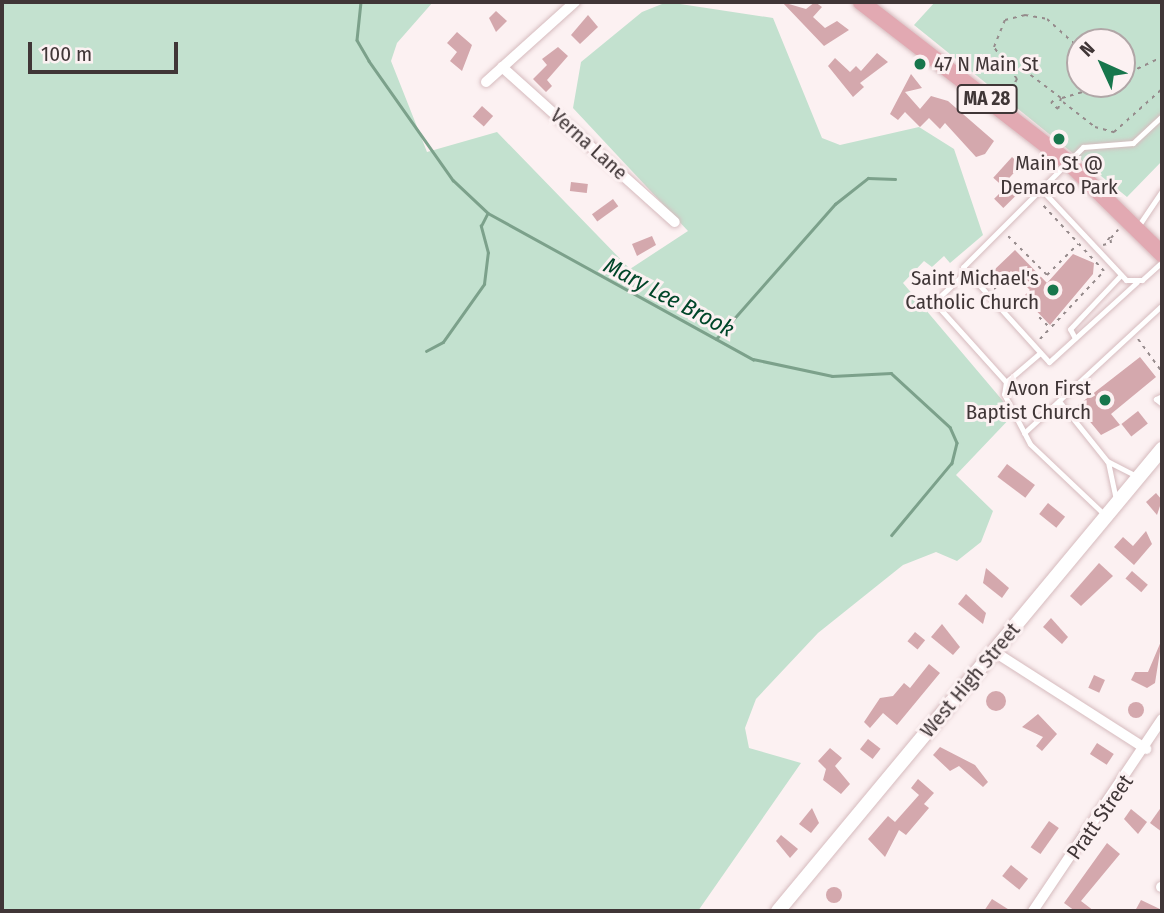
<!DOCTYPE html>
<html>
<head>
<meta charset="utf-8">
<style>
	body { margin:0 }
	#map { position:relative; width:1164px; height:913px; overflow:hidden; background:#fcf1f2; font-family:"Fira Sans Condensed",sans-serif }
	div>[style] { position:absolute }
	.green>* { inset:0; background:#c3e1cf }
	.stream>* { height:2.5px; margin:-1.25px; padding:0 1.25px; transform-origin:1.25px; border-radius:1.25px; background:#7ca18b }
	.building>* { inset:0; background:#d4a8ad; transform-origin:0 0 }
	.round { border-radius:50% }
	.path>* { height:2px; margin-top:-1px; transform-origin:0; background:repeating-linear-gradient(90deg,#958a8b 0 3.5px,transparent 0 8.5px) }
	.roads { filter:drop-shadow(0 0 2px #d6bbbe) drop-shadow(0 0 2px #d6bbbe) }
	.service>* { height:5px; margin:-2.5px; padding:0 2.5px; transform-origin:2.5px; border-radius:2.5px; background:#fff }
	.minor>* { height:10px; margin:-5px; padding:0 5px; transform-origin:5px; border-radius:5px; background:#fff }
	.secondary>* { height:14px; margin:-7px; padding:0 7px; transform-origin:7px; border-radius:7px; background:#fff }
	.primary>* { height:16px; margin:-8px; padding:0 8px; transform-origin:8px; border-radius:8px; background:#e2a9b2 }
	.dots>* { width:19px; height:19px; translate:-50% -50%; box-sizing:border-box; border:4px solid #fcf1f2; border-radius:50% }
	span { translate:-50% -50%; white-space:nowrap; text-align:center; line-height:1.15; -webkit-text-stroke:6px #fcf1f2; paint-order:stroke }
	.shield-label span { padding:2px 5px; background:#fcf1f2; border:2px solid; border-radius:5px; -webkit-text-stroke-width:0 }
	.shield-label { font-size:19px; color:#403637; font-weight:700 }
	.poi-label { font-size:21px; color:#403637 }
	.left { translate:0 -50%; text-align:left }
	.right { translate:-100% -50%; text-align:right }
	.street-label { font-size:21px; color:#403637 }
	.water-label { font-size:23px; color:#004629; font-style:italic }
	.frame { position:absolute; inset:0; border:4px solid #403637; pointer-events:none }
	.north { position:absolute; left:1066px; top:28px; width:70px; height:70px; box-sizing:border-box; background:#fcf1f2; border:2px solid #b1a6a7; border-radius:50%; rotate:315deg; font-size:19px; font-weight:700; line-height:28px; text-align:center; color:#403637 }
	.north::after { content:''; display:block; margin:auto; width:24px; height:32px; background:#17764c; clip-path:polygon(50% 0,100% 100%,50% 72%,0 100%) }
	.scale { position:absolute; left:28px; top:42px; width:150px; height:32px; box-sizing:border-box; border:4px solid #403637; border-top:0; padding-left:9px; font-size:21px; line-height:24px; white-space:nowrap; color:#403637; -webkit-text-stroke:5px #fcf1f2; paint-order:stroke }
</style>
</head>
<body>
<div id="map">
	<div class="green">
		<i style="clip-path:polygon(2px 2px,433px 2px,397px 43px,391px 61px,427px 152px,497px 132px,630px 269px,688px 231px,573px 108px,581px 62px,642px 12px,667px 2px,773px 18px,822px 138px,840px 145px,919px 127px,954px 149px,983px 235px,950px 263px,944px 256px,932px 267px,924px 261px,903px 283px,1014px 414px,956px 475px,993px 511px,981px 542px,957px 561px,936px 552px,903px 565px,818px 633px,756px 699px,745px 728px,749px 748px,801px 763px,698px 911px,2px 911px)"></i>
		<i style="clip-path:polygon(evenodd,935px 2px,1162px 2px,1162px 161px,1127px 197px,914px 25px,935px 2px,1080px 42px,1122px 42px,1122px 84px,1080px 84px,1080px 42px)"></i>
	</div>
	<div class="stream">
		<i style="left:361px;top:2px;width:38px;rotate:96deg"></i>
		<i style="left:357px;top:40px;width:24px;rotate:60deg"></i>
		<i style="left:369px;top:61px;width:146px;rotate:54.8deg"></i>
		<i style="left:453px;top:180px;width:48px;rotate:43.3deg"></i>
		<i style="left:488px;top:213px;width:303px;rotate:28.9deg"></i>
		<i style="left:753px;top:359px;width:81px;rotate:12.1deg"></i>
		<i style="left:832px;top:376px;width:59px;rotate:-2.9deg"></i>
		<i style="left:891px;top:373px;width:80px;rotate:42.5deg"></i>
		<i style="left:950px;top:427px;width:17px;rotate:66deg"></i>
		<i style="left:957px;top:443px;width:21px;rotate:104deg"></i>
		<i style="left:952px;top:463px;width:94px;rotate:129.8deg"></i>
		<i style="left:716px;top:339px;width:180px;rotate:-48.6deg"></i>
		<i style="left:835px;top:204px;width:42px;rotate:-38.2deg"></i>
		<i style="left:868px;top:178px;width:27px;rotate:2deg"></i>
		<i style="left:426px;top:351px;width:19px;rotate:-28deg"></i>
		<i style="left:443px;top:342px;width:71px;rotate:-54.7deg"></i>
		<i style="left:484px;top:284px;width:31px;rotate:-83deg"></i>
		<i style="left:488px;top:253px;width:28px;rotate:-105deg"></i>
		<i style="left:481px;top:226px;width:13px;rotate:-63deg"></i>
	</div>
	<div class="building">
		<i style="clip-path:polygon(782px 2px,806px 9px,815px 2px,822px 7px,813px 17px,825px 28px,837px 21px,849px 30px,824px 46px)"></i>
		<i style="clip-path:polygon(496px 11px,507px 21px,496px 32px,489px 18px)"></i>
		<i style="clip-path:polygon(588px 15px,598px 27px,580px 44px,571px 35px)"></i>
		<i style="clip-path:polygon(457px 32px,472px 45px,462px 71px,450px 61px,457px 52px,447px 43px)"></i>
		<i style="clip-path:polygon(558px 47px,568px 56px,547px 80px,552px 86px,546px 92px,533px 79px,547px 65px,542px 59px)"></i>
		<i style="clip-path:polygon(877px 53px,888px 62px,860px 83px,864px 87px,853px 97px,828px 66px,835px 58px,850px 72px,856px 66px,861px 71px)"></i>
		<i style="clip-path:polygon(911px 74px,922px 88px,905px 92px,920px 109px,931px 96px,948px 101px,994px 141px,985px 154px,976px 157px,945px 123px,940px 129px,929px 118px,920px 127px,905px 112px,898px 120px,890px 114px)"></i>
		<i style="left:482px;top:106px;width:15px;height:14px;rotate:42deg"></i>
		<i style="left:1012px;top:157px;width:12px;height:28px;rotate:42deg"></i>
		<i style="left:571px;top:182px;width:17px;height:9px;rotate:7deg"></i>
		<i style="left:1009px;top:184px;width:13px;height:21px;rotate:45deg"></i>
		<i style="left:613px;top:199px;width:9px;height:26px;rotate:54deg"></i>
		<i style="clip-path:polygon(652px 236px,656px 245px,637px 256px,632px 244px)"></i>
		<i style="clip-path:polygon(1015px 250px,1047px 283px,1073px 254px,1094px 263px,1093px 274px,1050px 325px,1023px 297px,1030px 290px,1011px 271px,1001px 281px,992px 272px)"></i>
		<i style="clip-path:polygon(1140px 357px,1156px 377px,1111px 414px,1120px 425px,1101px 435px,1077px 406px)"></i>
		<i style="left:1138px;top:411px;width:16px;height:21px;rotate:52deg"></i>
		<i style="left:1007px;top:464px;width:35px;height:16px;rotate:37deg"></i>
		<i style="clip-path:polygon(1156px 493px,1162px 500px,1157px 515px,1146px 502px)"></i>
		<i style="left:1048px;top:503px;width:22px;height:14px;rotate:39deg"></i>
		<i style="clip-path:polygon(1146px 531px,1152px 544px,1134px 565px,1114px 547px,1123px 537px,1133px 546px)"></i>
		<i style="clip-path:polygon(1099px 563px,1113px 576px,1081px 606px,1070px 596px)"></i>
		<i style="clip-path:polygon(986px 568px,1009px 588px,1002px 598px,983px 583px)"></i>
		<i style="left:1132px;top:571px;width:21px;height:10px;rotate:41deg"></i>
		<i style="clip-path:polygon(966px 594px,986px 613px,983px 624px,958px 604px)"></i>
		<i style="clip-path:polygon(1051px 618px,1068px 637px,1062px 644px,1043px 627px)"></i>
		<i style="clip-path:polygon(942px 624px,960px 647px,953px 655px,931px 637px)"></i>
		<i style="left:915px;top:632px;width:13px;height:12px;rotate:39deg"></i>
		<i style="clip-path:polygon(1162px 639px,1155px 683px,1147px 688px,1131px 680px,1135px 672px,1148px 672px)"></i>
		<i style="clip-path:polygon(929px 664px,940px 673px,897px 725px,883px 713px,870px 728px,864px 722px,880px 698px,893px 696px,904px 683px,910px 688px)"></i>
		<i style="left:1094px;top:675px;width:12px;height:14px;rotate:24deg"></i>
		<i class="round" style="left:986px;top:691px;width:20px;height:20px"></i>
		<i class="round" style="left:1128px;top:702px;width:16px;height:16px"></i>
		<i style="clip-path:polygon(1038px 714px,1057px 734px,1042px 751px,1036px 746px,1043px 737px,1022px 727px)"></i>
		<i style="left:868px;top:739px;width:16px;height:13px;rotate:38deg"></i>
		<i style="left:1097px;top:743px;width:20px;height:13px;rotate:33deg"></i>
		<i style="clip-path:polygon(940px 747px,975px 765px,988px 782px,983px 787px,959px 766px,950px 771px,933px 755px)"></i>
		<i style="clip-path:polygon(830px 748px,842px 758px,835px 766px,850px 784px,841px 794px,823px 780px,826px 769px,818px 761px)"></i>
		<i style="clip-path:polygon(918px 779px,934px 793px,924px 804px,929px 808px,906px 835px,899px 830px,885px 857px,868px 839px,888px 816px,895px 822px,919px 795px,911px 788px)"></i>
		<i style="clip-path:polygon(1162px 806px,1162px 832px,1150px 823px)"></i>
		<i style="clip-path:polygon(812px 808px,819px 823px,811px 833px,799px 824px)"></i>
		<i style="clip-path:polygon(1131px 809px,1147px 822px,1138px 834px,1124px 819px)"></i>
		<i style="left:1049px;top:821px;width:12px;height:32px;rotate:35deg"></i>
		<i style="clip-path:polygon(781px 835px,798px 849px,790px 858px,776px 841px)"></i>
		<i style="clip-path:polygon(1107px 843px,1120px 854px,1081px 901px,1094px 911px,1075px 911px,1064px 903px)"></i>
		<i style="left:1011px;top:865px;width:22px;height:14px;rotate:39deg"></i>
		<i class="round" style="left:826px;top:887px;width:16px;height:16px"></i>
		<i style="clip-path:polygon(992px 899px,1011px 911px,984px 911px)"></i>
		<i style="clip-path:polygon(1141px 900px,1162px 910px,1162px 911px,1135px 911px)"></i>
	</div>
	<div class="path">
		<i style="left:1014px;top:71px;width:10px;rotate:-6deg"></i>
		<i style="left:1024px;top:70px;width:46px;rotate:37.1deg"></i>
		<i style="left:1061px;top:98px;width:11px;rotate:105deg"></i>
		<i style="left:1058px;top:109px;width:9px;rotate:-139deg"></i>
		<i style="left:1051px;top:103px;width:8px;rotate:-45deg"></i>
		<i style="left:1122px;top:76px;width:44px;rotate:-25.4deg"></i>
		<i style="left:1007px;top:97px;width:21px;rotate:-61deg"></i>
		<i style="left:1017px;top:79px;width:39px;rotate:-126deg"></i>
		<i style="left:994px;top:47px;width:29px;rotate:-68deg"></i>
		<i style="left:1005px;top:20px;width:21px;rotate:-14deg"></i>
		<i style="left:1025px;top:15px;width:22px;rotate:10deg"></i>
		<i style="left:1047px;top:19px;width:45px;rotate:42.3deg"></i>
		<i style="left:1062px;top:98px;width:50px;rotate:-16.3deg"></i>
		<i style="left:1063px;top:102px;width:41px;rotate:38deg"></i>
		<i style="left:1095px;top:127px;width:20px;rotate:15deg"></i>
		<i style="left:1114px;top:132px;width:64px;rotate:-41.9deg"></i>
		<i style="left:1008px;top:236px;width:55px;rotate:45deg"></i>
		<i style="left:1047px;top:275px;width:44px;rotate:-45deg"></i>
		<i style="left:1111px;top:238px;width:11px;rotate:-49deg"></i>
		<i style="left:1103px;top:245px;width:8px;rotate:-14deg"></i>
		<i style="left:1111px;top:243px;width:6px;rotate:-99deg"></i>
		<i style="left:1110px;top:237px;width:9px;rotate:126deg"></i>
		<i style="left:994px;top:289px;width:23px;rotate:-43deg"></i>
		<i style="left:1039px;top:317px;width:16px;rotate:45deg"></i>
		<i style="left:1040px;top:339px;width:93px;rotate:-46.7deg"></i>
		<i style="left:1104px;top:271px;width:93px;rotate:-132.8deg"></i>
		<i style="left:1138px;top:339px;width:41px;rotate:54deg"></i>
	</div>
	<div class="roads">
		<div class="service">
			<i style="left:1040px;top:188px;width:126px;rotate:46.9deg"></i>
			<i style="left:1126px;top:280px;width:16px"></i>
			<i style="left:1142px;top:280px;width:27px;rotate:-42deg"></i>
			<i style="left:1137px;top:228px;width:45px;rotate:-56deg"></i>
			<i style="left:965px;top:273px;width:42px;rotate:136.9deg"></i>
			<i style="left:934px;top:302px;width:108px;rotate:48deg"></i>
			<i style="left:1006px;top:382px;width:45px;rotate:-40.5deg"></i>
			<i style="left:1137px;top:282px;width:119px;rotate:137.7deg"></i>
			<i style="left:1049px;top:362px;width:128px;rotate:-132.2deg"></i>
			<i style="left:963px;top:267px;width:170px;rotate:-45deg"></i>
			<i style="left:1083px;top:147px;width:50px;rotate:-4.6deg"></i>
			<i style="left:1133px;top:143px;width:40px;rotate:-43deg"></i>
			<i style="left:1075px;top:338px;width:10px;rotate:-119deg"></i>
			<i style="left:1070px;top:329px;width:73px;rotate:-46.7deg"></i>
			<i style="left:1006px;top:382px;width:12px;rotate:99deg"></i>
			<i style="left:1004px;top:394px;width:56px;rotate:62.5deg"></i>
			<i style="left:1030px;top:444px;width:105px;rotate:43.5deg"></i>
			<i style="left:1162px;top:396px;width:7px;rotate:153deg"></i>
			<i style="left:1156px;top:399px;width:8px;rotate:40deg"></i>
			<i style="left:1059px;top:401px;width:77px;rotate:51.3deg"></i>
			<i style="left:1107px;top:461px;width:35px;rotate:27deg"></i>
			<i style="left:1024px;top:433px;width:188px;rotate:-42.8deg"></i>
			<i style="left:1108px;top:462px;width:39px;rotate:78deg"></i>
		</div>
		<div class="minor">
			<i style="left:502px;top:67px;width:232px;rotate:41.9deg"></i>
			<i style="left:486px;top:82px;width:120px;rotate:-42deg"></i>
			<i style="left:993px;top:651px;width:182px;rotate:32.6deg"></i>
			<i style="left:1161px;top:887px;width:1px"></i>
			<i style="left:1033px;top:911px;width:231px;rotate:-56.1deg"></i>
		</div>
		<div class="secondary">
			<i style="left:778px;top:911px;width:601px;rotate:-50.27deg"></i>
		</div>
		<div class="primary">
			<i style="left:861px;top:2px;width:262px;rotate:37.7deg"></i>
			<i style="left:1068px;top:162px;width:132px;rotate:44.4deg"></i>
		</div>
	</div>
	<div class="dots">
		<i style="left:920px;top:64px;background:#17764c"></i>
		<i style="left:1059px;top:139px;background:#17764c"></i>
		<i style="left:1053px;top:290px;background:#17764c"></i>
		<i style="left:1105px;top:400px;background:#17764c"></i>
	</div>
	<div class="shield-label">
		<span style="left:987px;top:99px">MA 28</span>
	</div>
	<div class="poi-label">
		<span class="left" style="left:934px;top:64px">47 N Main St</span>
		<span style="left:1059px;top:175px">Main St @<br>Demarco Park</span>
		<span class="right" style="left:1039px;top:290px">Saint Michael's<br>Catholic Church</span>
		<span class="right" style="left:1091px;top:400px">Avon First<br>Baptist Church</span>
	</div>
	<div class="street-label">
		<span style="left:589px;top:144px;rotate:42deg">Verna Lane</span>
		<span style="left:970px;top:680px;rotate:-50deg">West High Street</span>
		<span style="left:1100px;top:817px;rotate:-55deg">Pratt Street</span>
	</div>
	<div class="water-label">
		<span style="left:669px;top:297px;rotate:28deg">Mary Lee Brook</span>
	</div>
	<div class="frame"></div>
	<div class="north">N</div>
	<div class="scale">100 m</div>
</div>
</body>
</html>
